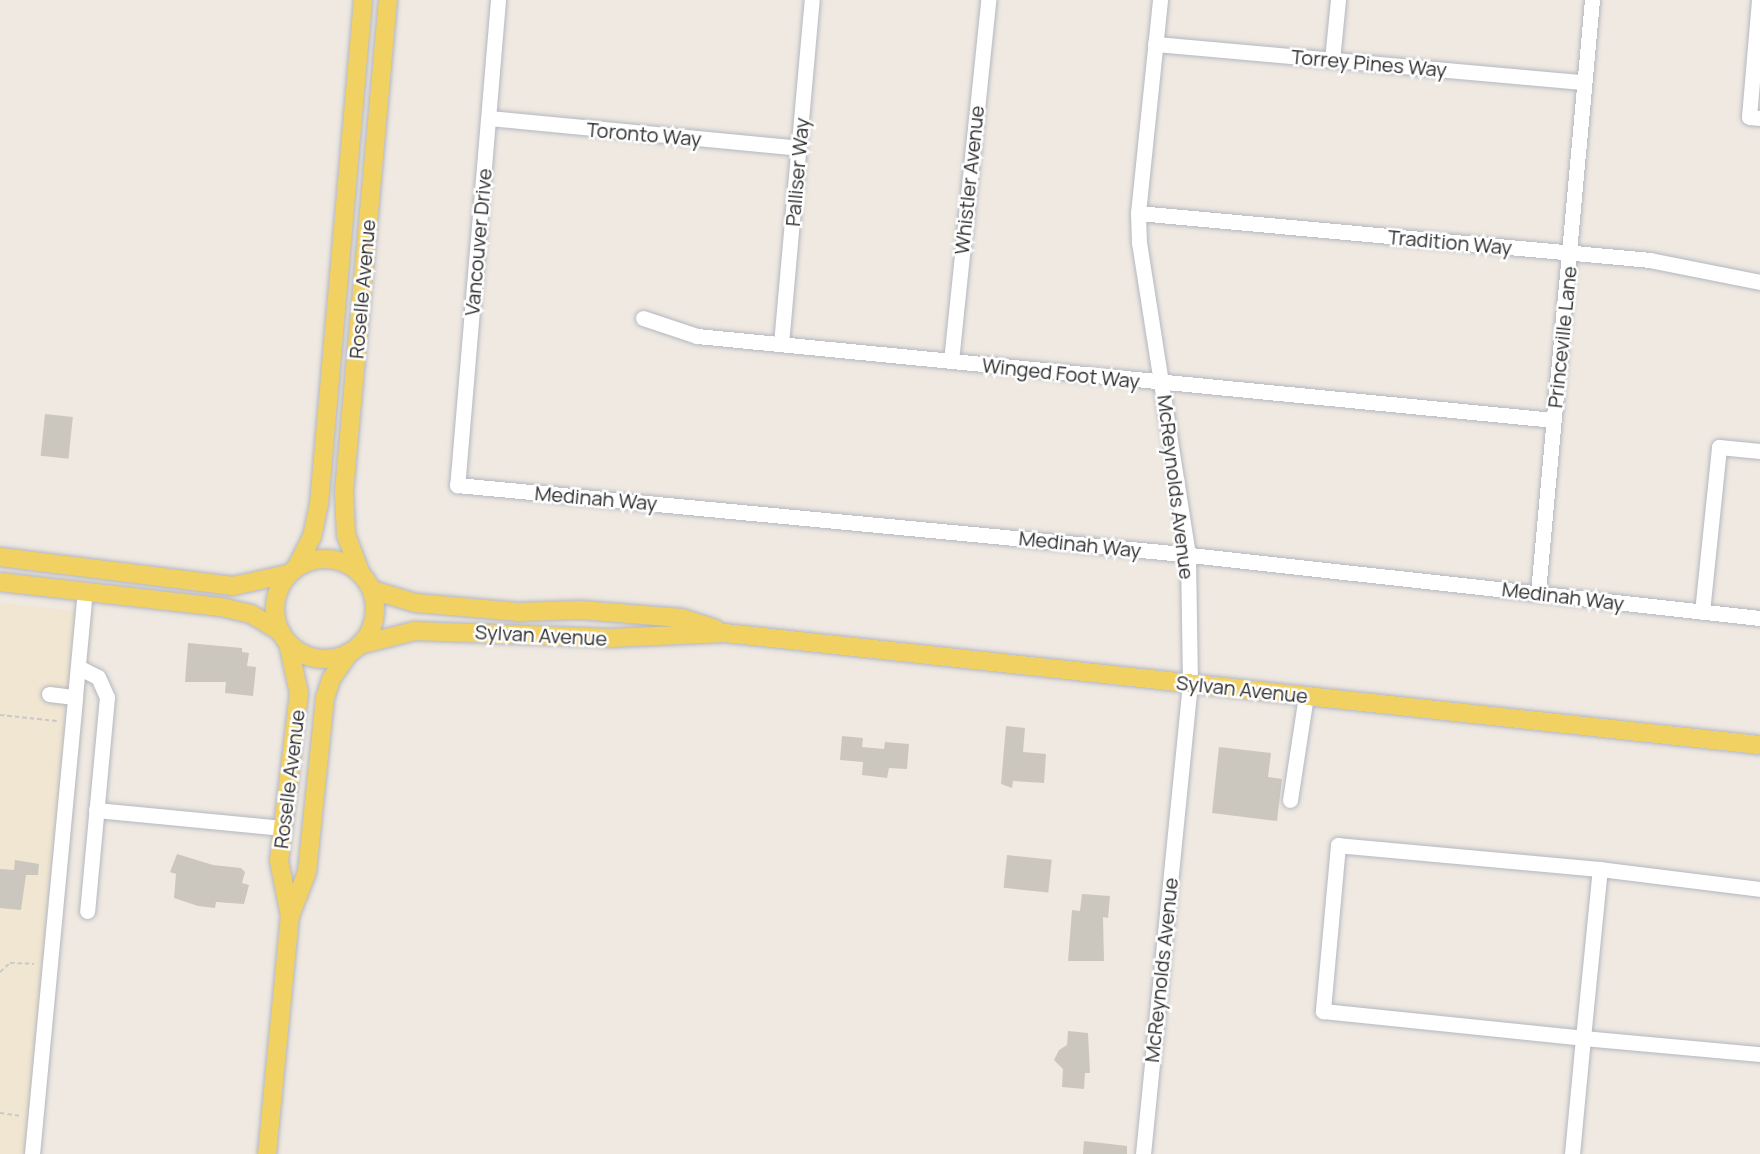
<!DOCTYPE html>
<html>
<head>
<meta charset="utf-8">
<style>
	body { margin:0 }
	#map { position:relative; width:1760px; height:1154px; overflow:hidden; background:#efe9e1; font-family:Manrope,sans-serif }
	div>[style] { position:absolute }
	.education>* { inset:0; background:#f0e6d1 }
	.building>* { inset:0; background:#cbc7bf; transform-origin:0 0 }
	.path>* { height:2px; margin-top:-1px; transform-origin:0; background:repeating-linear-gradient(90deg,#c9c9c9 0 4.5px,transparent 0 7.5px) }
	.roads { filter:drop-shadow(0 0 2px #b4b7c1) drop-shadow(0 0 2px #b4b7c1) }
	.minor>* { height:15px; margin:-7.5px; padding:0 7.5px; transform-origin:7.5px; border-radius:7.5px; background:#fff }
	.major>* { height:18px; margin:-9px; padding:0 9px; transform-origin:9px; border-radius:9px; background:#f2d163 }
	.major>.ring { margin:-9px; padding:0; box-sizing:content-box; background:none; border:18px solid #f2d163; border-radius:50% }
	span { translate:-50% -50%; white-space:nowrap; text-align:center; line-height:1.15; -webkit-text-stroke:5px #fff; paint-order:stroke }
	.street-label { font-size:20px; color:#2e2e2e }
</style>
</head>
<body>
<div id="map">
	<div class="education">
		<i style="clip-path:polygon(0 603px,94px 613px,39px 1154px,0 1154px)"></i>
	</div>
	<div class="building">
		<i style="left:45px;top:414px;width:28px;height:42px;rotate:6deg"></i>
		<i style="clip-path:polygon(188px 643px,242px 648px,242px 652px,249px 653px,247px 666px,256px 667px,253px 696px,225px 693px,226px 682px,185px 682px)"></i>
		<i style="clip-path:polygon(1006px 726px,1025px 728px,1023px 752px,1046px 754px,1044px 783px,1013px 781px,1012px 788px,1001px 784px)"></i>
		<i style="clip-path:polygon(842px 736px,863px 738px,862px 747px,884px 749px,885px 742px,909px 744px,907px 769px,889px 768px,887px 778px,862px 775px,863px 762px,840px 760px)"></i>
		<i style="clip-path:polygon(1219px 747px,1271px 753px,1268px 777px,1282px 779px,1277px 821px,1212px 813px)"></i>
		<i style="clip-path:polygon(177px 854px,213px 865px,241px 868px,245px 872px,242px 883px,249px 885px,244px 904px,216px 902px,215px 908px,198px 906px,174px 898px,176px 874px,170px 872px)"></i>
		<i style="left:1007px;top:855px;width:45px;height:33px;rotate:6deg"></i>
		<i style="clip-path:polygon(15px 860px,39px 864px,38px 875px,26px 875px,21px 910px,0 908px,0 869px,14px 870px)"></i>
		<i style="clip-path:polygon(1082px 894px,1110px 896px,1108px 918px,1103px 917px,1104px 961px,1068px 961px,1072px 910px,1080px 911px)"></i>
		<i style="clip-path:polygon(1068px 1031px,1088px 1033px,1090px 1073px,1085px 1073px,1084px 1089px,1062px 1087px,1063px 1069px,1054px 1060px,1059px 1050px,1067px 1045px)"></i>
		<i style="clip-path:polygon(1084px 1141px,1127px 1146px,1127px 1154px,1083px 1154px)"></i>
	</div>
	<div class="path">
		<i style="left:0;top:715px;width:57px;rotate:6deg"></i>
		<i style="left:0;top:972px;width:13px;rotate:-42deg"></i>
		<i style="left:10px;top:963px;width:24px;rotate:2deg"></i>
		<i style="left:0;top:1113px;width:21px;rotate:8deg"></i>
	</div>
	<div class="roads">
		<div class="minor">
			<i style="left:498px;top:0;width:487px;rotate:94.8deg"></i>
			<i style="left:457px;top:485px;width:718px;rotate:5.43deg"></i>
			<i style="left:1172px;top:553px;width:592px;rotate:6.31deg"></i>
			<i style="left:1759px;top:0;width:117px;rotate:94.9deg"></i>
			<i style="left:1749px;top:117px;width:11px;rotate:5deg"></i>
			<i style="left:1155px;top:44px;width:430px;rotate:5.1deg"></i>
			<i style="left:1332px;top:60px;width:60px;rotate:-84.3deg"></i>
			<i style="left:489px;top:118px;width:311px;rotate:5.5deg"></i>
			<i style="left:1138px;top:213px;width:514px;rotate:5.24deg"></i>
			<i style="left:1650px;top:260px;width:112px;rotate:11.3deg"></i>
			<i style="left:643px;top:318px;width:57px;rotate:18.4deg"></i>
			<i style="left:697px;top:336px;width:860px;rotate:5.6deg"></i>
			<i style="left:781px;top:344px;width:345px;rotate:-84.9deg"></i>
			<i style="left:951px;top:361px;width:363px;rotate:-84.1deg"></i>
			<i style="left:1538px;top:592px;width:594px;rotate:-84.79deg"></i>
			<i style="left:1702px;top:612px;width:166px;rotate:-84.1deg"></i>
			<i style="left:1719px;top:447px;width:41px;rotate:5.6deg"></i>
			<i style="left:78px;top:667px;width:22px;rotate:27deg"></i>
			<i style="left:98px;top:677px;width:22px;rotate:66deg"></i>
			<i style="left:107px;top:697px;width:215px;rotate:95.3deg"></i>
			<i style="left:49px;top:694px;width:26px;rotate:7deg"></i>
			<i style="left:75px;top:697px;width:107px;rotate:-84.7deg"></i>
			<i style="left:1290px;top:800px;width:105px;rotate:-81.3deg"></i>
			<i style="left:96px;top:810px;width:188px;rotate:5.5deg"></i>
			<i style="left:1600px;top:869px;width:161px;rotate:7.1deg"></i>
			<i style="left:32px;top:1154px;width:459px;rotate:-84.6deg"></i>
			<i style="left:1143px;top:1154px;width:473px;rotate:-84.3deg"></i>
			<i style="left:1190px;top:683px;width:128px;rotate:-90.9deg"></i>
			<i style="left:1188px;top:555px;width:316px;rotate:-98.9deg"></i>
			<i style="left:1139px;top:243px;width:30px;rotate:-92deg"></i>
			<i style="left:1138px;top:213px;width:214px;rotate:-84.1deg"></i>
			<i style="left:1572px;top:1154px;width:117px;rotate:-84.6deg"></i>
			<i style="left:1583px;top:1038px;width:170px;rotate:-84.3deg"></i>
			<i style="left:1600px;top:869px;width:263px;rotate:-174.8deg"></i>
			<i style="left:1338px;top:845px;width:167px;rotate:95.2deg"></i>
			<i style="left:1323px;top:1011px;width:261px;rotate:5.9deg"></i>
			<i style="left:1583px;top:1038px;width:178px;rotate:5.2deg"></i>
		</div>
		<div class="major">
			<i style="left:0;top:557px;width:235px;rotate:7.1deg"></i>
			<i style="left:233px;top:586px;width:56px;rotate:-12.3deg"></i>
			<i class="ring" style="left:275px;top:559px;width:82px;height:82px"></i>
			<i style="left:297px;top:566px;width:33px;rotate:-63deg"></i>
			<i style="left:312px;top:537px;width:34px;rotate:-78deg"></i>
			<i style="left:319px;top:504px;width:506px;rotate:-85.01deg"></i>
			<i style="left:361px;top:574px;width:42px;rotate:-111deg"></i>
			<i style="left:346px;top:535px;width:43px;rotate:-92.7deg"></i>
			<i style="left:344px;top:492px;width:494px;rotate:-84.9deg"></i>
			<i style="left:0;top:582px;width:222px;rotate:6.5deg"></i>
			<i style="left:221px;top:607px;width:31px;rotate:13deg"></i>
			<i style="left:251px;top:614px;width:35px;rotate:31deg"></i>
			<i style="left:372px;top:590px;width:46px;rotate:16.5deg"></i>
			<i style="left:416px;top:603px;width:102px;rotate:5deg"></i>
			<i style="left:518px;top:612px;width:62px;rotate:-1.8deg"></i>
			<i style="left:580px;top:610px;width:102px;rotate:4.5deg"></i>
			<i style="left:682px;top:618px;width:35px;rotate:18deg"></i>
			<i style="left:288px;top:643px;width:51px;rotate:77.6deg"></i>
			<i style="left:299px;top:693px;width:169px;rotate:96.8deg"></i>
			<i style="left:279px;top:861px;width:56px;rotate:78.7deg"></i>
			<i style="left:359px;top:645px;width:57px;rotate:-14.3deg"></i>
			<i style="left:414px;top:631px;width:197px;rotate:2deg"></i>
			<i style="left:611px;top:638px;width:114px;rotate:-2.5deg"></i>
			<i style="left:725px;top:633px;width:1041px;rotate:6.18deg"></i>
			<i style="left:267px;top:1154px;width:239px;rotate:-84.5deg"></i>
			<i style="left:290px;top:916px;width:47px;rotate:-68.9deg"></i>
			<i style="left:307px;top:872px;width:175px;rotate:-84.1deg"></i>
			<i style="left:325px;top:698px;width:20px;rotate:-72deg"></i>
			<i style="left:331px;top:679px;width:32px;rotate:-55deg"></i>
		</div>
	</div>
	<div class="street-label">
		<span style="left:1369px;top:63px;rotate:5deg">Torrey Pines Way</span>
		<span style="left:644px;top:134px;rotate:5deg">Toronto Way</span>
		<span style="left:797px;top:172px;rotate:-85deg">Palliser Way</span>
		<span style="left:969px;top:180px;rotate:-84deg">Whistler Avenue</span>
		<span style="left:478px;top:242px;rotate:-85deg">Vancouver Drive</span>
		<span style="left:1450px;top:242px;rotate:5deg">Tradition Way</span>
		<span style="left:362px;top:289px;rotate:-85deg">Roselle Avenue</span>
		<span style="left:1562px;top:337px;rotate:-84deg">Princeville Lane</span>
		<span style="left:1061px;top:373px;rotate:6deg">Winged Foot Way</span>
		<span style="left:1176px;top:487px;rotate:83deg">McReynolds Avenue</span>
		<span style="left:596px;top:498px;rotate:5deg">Medinah Way</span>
		<span style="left:1080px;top:544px;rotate:6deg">Medinah Way</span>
		<span style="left:1563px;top:596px;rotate:7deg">Medinah Way</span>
		<span style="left:541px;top:635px;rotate:3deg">Sylvan Avenue</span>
		<span style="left:1242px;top:689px;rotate:6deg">Sylvan Avenue</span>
		<span style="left:289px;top:779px;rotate:-83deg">Roselle Avenue</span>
		<span style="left:1161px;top:970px;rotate:-84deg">McReynolds Avenue</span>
	</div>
</div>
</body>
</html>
